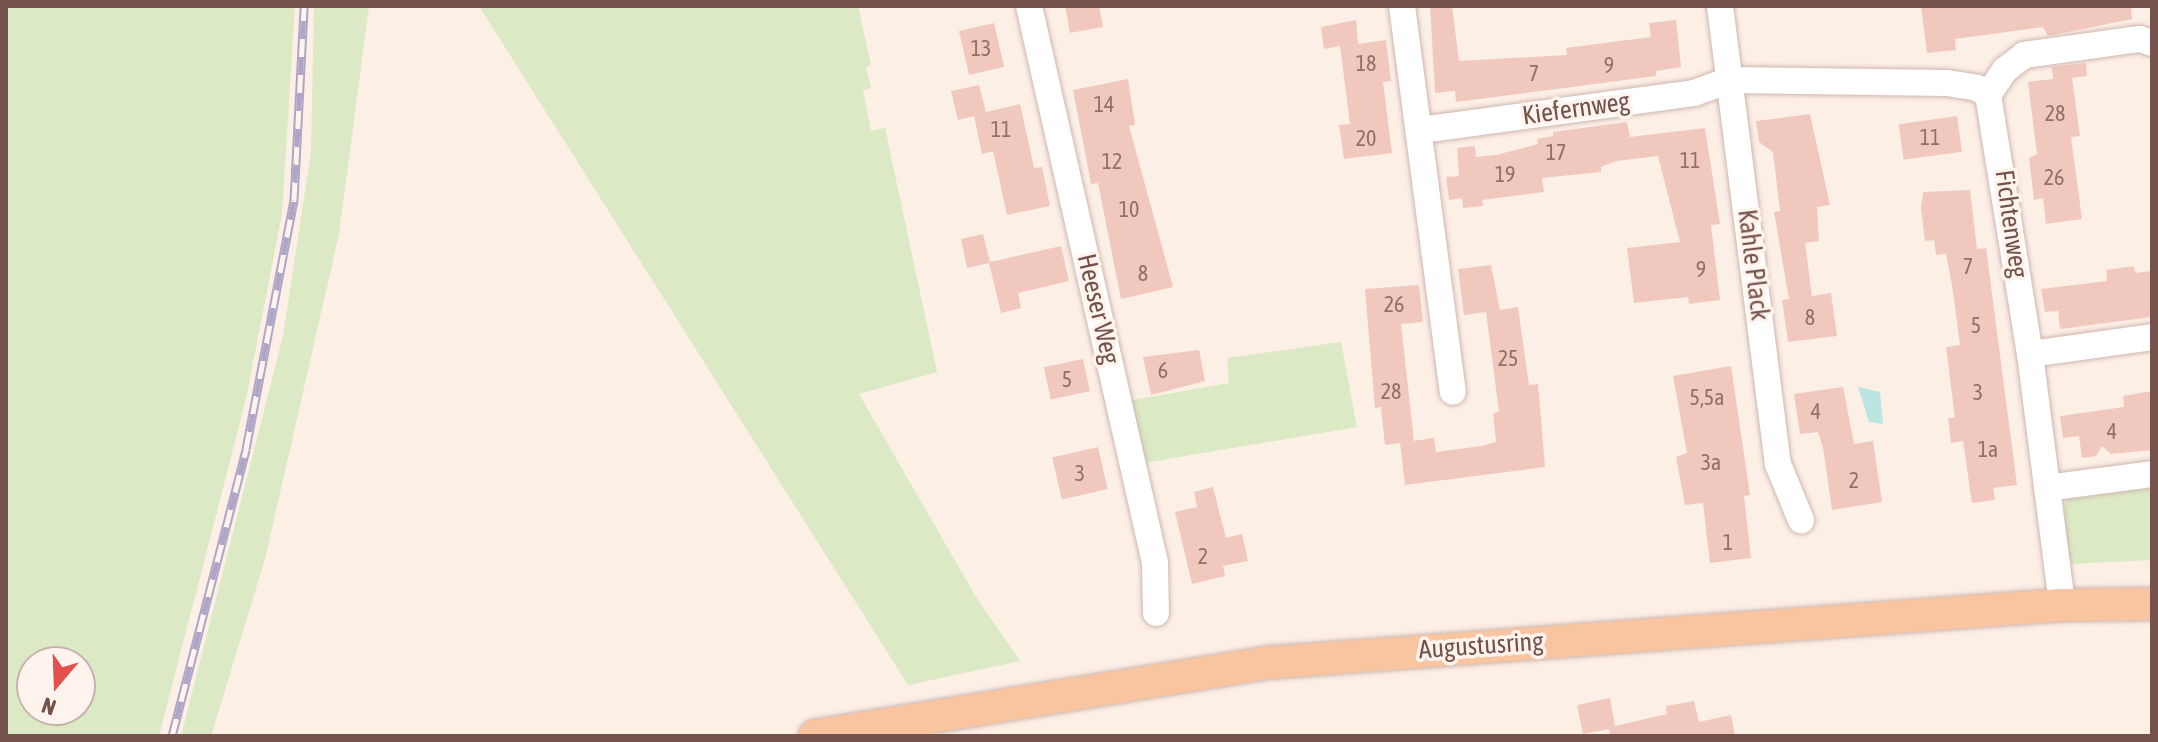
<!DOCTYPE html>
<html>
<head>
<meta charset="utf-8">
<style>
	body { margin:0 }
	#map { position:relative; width:2158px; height:742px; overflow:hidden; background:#fcefe6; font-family:"Asap Condensed",sans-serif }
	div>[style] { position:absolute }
	.green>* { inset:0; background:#dbe9c5 }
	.water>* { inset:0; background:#bbe5e2 }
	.building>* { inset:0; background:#f1c8be; transform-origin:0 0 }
	.roads { filter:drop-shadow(0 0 2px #cfb7af) drop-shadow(0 0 2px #cfb7af) }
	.minor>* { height:26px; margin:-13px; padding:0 13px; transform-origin:13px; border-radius:13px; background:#fff }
	.major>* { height:32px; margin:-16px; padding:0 16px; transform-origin:16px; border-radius:16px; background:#f9c5a0 }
	.rail>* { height:9px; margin-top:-4.5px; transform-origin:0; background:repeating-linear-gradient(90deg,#fff4ed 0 18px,#afa5c6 0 36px); box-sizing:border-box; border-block:2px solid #afa5c6 }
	span { translate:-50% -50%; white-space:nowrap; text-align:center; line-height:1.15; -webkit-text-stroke:7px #fff4ed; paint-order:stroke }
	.number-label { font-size:22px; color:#946f68 }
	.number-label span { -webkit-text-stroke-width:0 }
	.street-label { font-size:26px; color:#75514b }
	.frame { position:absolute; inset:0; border:8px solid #75514b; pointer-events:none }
	.north { position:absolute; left:16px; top:646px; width:80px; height:80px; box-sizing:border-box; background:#fff4ed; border:2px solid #c8b3ac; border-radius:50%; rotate:199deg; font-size:22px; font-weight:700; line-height:32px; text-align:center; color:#75514b }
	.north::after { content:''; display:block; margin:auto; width:28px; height:36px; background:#e3504e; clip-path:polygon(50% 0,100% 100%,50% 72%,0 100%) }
</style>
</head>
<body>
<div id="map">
	<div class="green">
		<i style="clip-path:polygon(evenodd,6px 6px,295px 6px,282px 214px,246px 399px,159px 736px,6px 736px,6px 6px,32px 662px,80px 662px,80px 710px,32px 710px,32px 662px)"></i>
		<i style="clip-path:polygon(314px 6px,369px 6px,339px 234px,265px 559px,211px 736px,181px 736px,283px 336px,311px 152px)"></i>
		<i style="clip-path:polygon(479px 6px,858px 6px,871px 65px,866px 67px,871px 88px,863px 90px,871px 131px,885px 128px,937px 372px,859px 394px,976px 597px,1020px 661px,908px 685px)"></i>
		<i style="clip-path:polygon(1341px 342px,1357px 427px,1144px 463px,1128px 401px,1229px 383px,1227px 358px)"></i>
		<i style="clip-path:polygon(2152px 484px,2152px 560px,2071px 564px,2060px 518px,2067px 499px)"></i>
	</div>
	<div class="water">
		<i style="clip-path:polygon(1858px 387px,1880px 392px,1883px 424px,1869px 422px)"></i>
	</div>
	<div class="building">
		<i style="clip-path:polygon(1065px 6px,1099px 6px,1103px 27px,1070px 33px)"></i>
		<i style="clip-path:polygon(1430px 6px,1452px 6px,1459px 61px,1567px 55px,1566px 48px,1651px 37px,1649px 23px,1676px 20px,1681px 67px,1656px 71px,1656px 76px,1456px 102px,1455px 91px,1435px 93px)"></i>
		<i style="clip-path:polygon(1921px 6px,2131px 6px,2132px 19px,2048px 36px,2043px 27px,1955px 39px,1956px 50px,1927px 53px)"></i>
		<i style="clip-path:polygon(1356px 20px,1358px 44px,1386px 40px,1391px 81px,1383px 82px,1392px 153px,1344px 159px,1339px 125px,1350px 124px,1340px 46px,1324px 49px,1321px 27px)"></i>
		<i style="left:994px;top:23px;width:45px;height:36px;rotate:77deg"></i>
		<i style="clip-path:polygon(2086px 63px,2087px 76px,2072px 78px,2080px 136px,2071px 137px,2082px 219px,2046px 224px,2043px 198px,2034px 200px,2029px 158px,2037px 154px,2028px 82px,2053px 79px,2052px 67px)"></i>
		<i style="clip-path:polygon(1128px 79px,1135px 125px,1129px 126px,1173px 287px,1121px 299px,1098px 183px,1091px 184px,1073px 90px)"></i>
		<i style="clip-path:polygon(979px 85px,986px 112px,1020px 104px,1034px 168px,1042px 167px,1050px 206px,1007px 215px,993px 151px,982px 154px,974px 116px,958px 120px,951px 91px)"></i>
		<i style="clip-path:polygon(1810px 114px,1830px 205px,1817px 207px,1819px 241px,1805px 243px,1812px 296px,1831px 293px,1837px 336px,1788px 342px,1782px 300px,1789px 299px,1774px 212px,1780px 211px,1773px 152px,1759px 142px,1756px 121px)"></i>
		<i style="left:1957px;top:116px;width:36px;height:59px;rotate:82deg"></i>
		<i style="clip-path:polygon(1627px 122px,1630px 137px,1705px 128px,1720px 224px,1711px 225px,1720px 300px,1689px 304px,1688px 297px,1634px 303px,1627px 248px,1680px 242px,1658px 156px,1616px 161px,1601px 167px,1601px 172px,1542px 178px,1544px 192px,1482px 200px,1483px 206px,1463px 208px,1462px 198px,1449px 200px,1446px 177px,1459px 176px,1457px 148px,1475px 146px,1476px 157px,1496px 155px,1538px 144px,1537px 139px,1553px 136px,1553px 132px)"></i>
		<i style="clip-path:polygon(1970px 190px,1977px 249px,1986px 248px,2017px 485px,1993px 488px,1995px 500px,1972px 503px,1963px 441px,1951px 443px,1948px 418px,1955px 418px,1946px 347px,1960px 345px,1952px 285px,1946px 254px,1936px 255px,1934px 240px,1925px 241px,1921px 208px,1923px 192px)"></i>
		<i style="clip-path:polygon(983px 234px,990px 262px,1061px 246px,1069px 281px,1018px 293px,1021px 308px,1001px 313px,989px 263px,967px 268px,961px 239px)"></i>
		<i style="clip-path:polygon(1491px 265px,1500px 310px,1518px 307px,1529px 385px,1538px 384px,1545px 467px,1405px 485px,1400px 443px,1385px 445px,1381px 407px,1375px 408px,1365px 289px,1419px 285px,1423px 322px,1401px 324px,1414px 441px,1406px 442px,1434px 438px,1436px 452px,1481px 446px,1496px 442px,1493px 413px,1499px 412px,1486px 312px,1464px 315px,1458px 269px)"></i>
		<i style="clip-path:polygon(2134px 266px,2135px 273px,2152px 271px,2152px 317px,2060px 329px,2058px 311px,2045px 312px,2041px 289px,2107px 281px,2106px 270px)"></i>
		<i style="clip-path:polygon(1199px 350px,1205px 381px,1151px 395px,1143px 357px)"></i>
		<i style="left:1083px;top:359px;width:33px;height:40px;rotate:78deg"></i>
		<i style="clip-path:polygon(1731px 366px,1750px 495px,1744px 496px,1751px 558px,1710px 563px,1703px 503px,1685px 505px,1676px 457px,1687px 453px,1673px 376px)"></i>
		<i style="clip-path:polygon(1843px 387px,1854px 444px,1873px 441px,1882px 502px,1832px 510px,1823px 448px,1818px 432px,1800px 434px,1794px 394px)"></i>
		<i style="clip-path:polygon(2152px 391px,2152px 450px,2111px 454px,2102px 446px,2096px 456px,2082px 458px,2079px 436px,2063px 438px,2060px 416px,2124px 407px,2123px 396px)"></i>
		<i style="left:1098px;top:447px;width:43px;height:47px;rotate:77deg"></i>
		<i style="clip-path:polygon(1213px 487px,1226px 538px,1242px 534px,1248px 561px,1223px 566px,1225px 576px,1192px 584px,1175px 512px,1197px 507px,1194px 492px)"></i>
		<i style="clip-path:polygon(1610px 698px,1615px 726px,1667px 714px,1666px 706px,1694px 701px,1699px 722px,1731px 715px,1735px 736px,1610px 736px,1609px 729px,1583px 734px,1577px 705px)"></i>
	</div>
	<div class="roads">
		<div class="minor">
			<i style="left:1029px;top:6px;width:571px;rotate:77.25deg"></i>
			<i style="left:1155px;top:563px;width:50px;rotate:88.9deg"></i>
			<i style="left:1402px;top:6px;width:389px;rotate:82.5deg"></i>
			<i style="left:1720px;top:6px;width:462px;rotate:82.8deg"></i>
			<i style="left:1778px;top:464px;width:61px;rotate:67.7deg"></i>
			<i style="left:1988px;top:95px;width:30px;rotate:-56deg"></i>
			<i style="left:2005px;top:70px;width:24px;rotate:-38deg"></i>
			<i style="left:2024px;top:55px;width:117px;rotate:-7.9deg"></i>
			<i style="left:2140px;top:39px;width:13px;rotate:18deg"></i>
			<i style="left:1421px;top:130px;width:275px;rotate:-7.7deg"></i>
			<i style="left:1694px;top:93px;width:38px;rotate:-20deg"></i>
			<i style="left:1730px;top:80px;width:217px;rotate:0.8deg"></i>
			<i style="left:1947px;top:83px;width:30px;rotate:9deg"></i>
			<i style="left:1977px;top:88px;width:13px;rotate:32deg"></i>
			<i style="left:1988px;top:95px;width:262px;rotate:80.8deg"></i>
			<i style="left:2030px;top:354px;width:253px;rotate:82.7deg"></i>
			<i style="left:2030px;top:354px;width:123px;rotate:-7.9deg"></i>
			<i style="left:2047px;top:488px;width:106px;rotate:-7.6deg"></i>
		</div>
		<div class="major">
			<i style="left:815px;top:736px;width:455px;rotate:-9.2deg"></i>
			<i style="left:1264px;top:663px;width:800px;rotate:-4.16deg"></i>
			<i style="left:2062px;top:605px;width:90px;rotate:-0.6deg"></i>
		</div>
	</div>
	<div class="rail">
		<i style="left:172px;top:736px;width:296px;rotate:-75.5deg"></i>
		<i style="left:246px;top:449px;width:254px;rotate:-79.1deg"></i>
		<i style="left:294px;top:200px;width:194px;rotate:-87deg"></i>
	</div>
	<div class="number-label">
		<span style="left:981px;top:49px">13</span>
		<span style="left:1366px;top:64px">18</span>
		<span style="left:1609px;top:66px">9</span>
		<span style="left:1534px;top:74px">7</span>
		<span style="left:1104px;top:105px">14</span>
		<span style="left:2055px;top:114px">28</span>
		<span style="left:1001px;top:130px">11</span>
		<span style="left:1930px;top:138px">11</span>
		<span style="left:1366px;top:139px">20</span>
		<span style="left:1556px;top:153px">17</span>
		<span style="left:1690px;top:161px">11</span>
		<span style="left:1112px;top:162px">12</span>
		<span style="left:1505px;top:175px">19</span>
		<span style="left:2054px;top:178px">26</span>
		<span style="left:1129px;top:210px">10</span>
		<span style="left:1968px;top:267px">7</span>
		<span style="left:1701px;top:270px">9</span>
		<span style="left:1143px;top:274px">8</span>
		<span style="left:1394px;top:305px">26</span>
		<span style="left:1810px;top:318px">8</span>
		<span style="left:1976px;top:326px">5</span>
		<span style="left:1508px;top:359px">25</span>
		<span style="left:1163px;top:371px">6</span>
		<span style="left:1067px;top:380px">5</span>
		<span style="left:1391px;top:392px">28</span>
		<span style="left:1978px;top:393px">3</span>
		<span style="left:1707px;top:398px">5,5a</span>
		<span style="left:1816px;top:412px">4</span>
		<span style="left:2112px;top:432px">4</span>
		<span style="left:1988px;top:450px">1a</span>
		<span style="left:1711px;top:463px">3a</span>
		<span style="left:1080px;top:474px">3</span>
		<span style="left:1854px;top:481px">2</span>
		<span style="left:1728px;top:543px">1</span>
		<span style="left:1203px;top:557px">2</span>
	</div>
	<div class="street-label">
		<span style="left:1576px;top:109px;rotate:-8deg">Kiefernweg</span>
		<span style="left:2011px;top:224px;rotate:82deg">Fichtenweg</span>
		<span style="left:1753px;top:265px;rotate:83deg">Kahle Plack</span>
		<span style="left:1098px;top:309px;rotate:77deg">Heeser Weg</span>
		<span style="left:1481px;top:646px;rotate:-4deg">Augustusring</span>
	</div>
	<div class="frame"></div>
	<div class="north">N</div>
</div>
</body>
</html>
